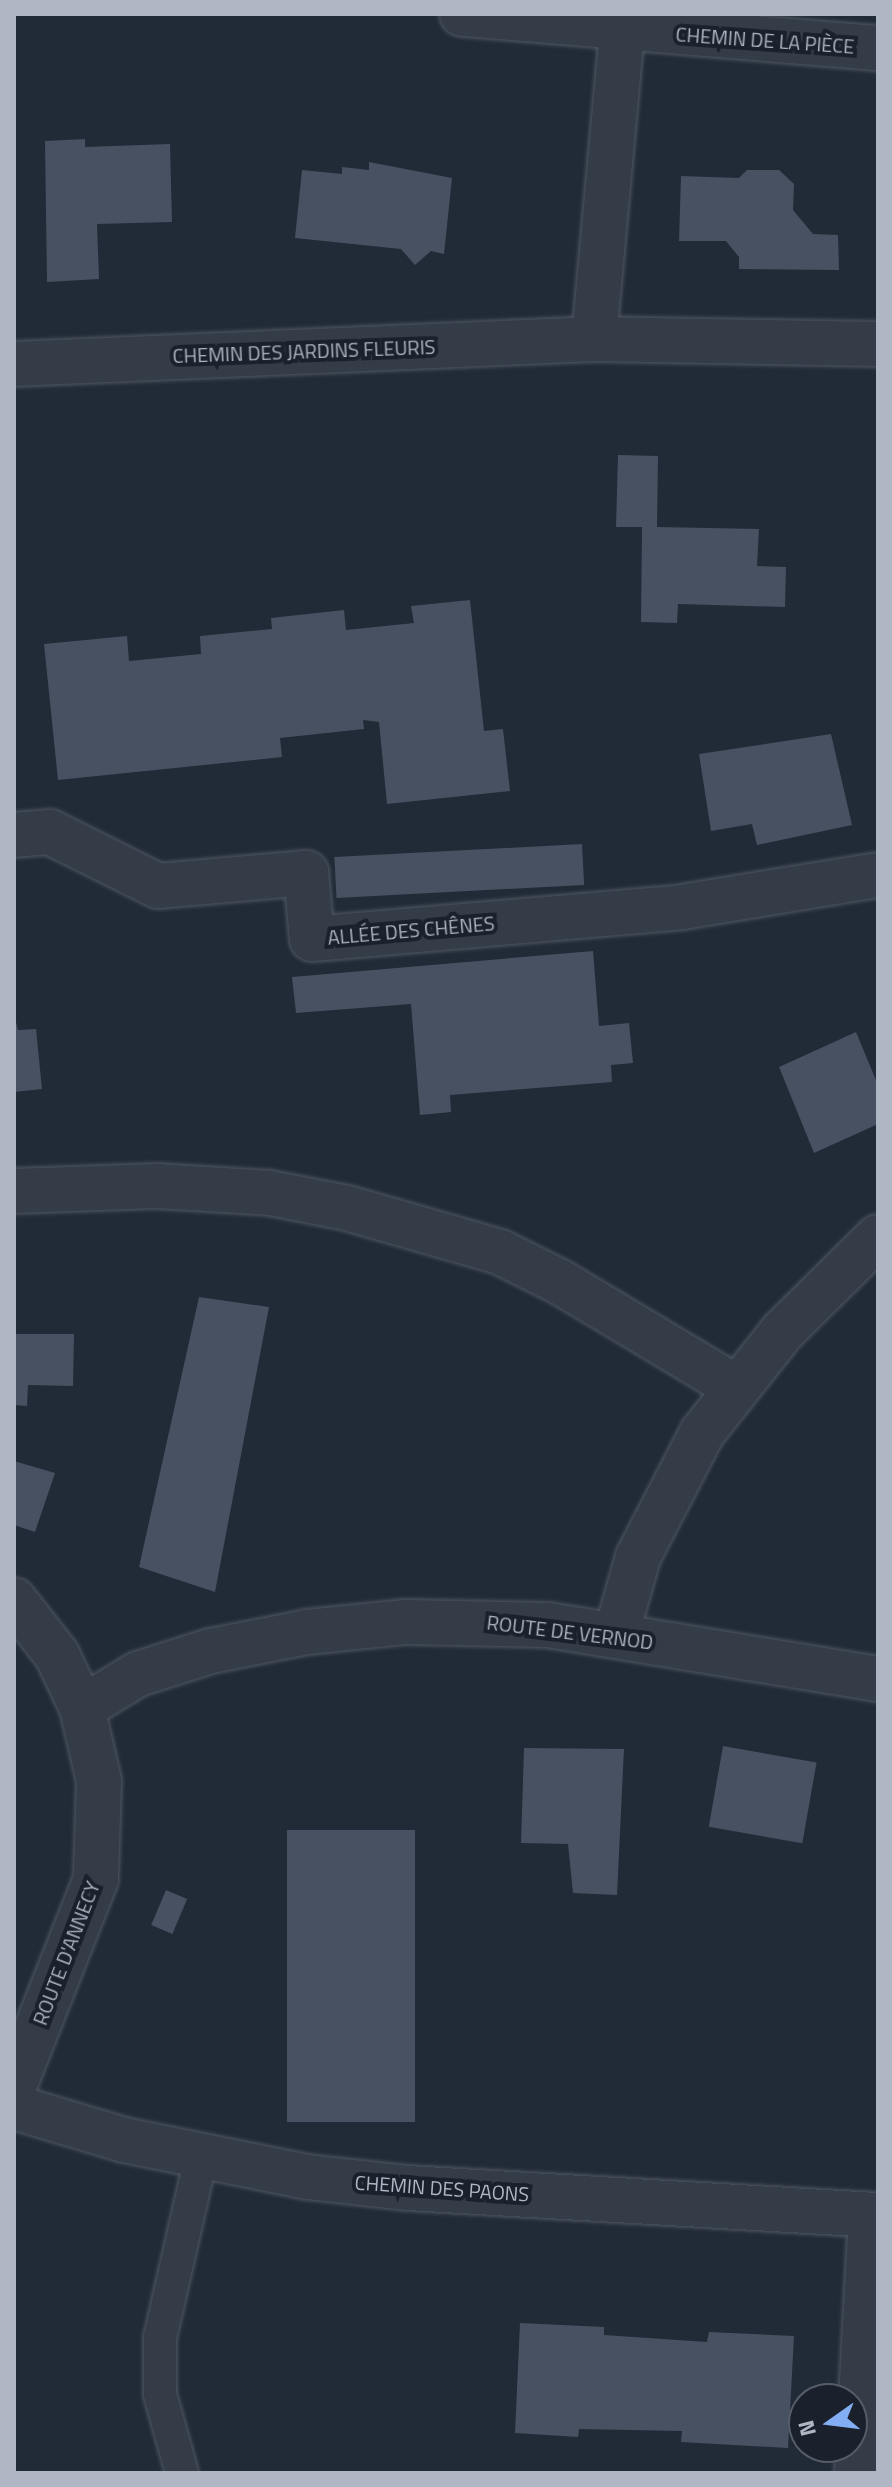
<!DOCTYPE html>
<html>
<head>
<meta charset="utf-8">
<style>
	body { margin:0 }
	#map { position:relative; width:892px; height:2487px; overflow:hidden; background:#212a37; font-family:"Titillium Web",sans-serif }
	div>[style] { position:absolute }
	.building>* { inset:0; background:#475161; transform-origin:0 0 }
	.roads { filter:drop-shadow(0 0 2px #4f5762) drop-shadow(0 0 2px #4f5762) }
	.service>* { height:32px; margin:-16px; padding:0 16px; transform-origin:16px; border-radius:16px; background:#343c48 }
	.minor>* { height:44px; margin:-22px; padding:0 22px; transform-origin:22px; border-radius:22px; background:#343c48 }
	.tertiary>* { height:44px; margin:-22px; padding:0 22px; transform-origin:22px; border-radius:22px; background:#343c48 }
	span { translate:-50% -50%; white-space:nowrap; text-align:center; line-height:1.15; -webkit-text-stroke:8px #1a212c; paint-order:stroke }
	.street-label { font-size:20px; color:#afb7c4 }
	.frame { position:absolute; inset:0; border:16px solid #afb7c4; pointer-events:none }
	.north { position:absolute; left:788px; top:2383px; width:80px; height:80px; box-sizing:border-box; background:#1a212c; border:2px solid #565d69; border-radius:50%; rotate:256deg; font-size:22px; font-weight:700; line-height:32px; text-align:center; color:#afb7c4 }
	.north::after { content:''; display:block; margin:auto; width:28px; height:36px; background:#84aef4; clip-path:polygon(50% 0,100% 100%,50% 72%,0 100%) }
</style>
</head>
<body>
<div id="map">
	<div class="building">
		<i style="clip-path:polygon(85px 139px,85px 147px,170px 144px,172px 222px,97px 224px,99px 279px,47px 282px,45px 141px)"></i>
		<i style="clip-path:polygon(369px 162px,452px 178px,444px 254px,431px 251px,415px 265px,401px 249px,295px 238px,302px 170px,342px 174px,342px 167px,369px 170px)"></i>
		<i style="clip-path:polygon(747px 170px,779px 170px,794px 184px,793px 210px,813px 234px,838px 235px,839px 270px,739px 269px,739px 257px,726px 241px,679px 241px,681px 176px,739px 178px)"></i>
		<i style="clip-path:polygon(618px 455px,658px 456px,657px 527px,759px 529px,757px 566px,786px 567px,785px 607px,678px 604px,677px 623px,641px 622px,642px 527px,616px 527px)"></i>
		<i style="clip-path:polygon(470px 600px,484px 731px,503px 729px,510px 791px,387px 804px,379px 722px,363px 720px,364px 729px,280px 738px,282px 757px,58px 780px,44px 644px,127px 636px,129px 661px,201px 654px,200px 636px,272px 629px,271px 618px,344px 610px,346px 630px,414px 623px,411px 606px)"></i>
		<i style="clip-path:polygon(831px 734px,852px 825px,757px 845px,752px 824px,711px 831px,699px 754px)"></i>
		<i style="left:582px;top:844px;width:41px;height:248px;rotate:87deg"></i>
		<i style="clip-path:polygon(593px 951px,599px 1026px,629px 1023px,633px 1063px,611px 1065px,612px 1082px,450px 1095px,451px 1112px,420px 1115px,411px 1004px,296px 1013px,292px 977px)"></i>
		<i style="clip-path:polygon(14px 1014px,18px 1030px,36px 1029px,42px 1089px,14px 1092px)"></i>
		<i style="clip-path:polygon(856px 1032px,878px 1085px,878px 1124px,814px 1153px,779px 1067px)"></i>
		<i style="clip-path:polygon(199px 1297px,269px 1307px,215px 1592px,139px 1567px)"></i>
		<i style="clip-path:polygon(14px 1334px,74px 1334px,73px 1386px,28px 1385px,27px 1406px,14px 1405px)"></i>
		<i style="clip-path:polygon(14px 1461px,55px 1473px,35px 1532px,14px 1525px)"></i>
		<i style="left:723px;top:1746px;width:95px;height:82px;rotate:10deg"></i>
		<i style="clip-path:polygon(524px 1748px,624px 1749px,617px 1895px,573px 1893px,568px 1844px,521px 1843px)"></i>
		<i style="left:287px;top:1830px;width:128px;height:292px"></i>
		<i style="left:166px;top:1890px;width:23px;height:38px;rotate:23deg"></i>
		<i style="clip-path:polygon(520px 2323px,604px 2327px,604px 2335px,707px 2342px,709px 2332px,794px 2336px,788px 2448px,681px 2442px,682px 2431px,579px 2429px,578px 2437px,515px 2433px)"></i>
	</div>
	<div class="roads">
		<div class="service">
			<i style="left:182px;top:2473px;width:82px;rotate:-105.6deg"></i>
			<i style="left:160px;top:2394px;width:56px;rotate:-90deg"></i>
			<i style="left:160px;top:2338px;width:185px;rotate:-77.2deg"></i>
		</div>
		<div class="minor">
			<i style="left:462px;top:14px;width:417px;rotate:4.7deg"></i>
			<i style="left:594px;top:339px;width:309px;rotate:-84.8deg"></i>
			<i style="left:14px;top:364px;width:581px;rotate:-2.47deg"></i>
			<i style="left:594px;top:339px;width:284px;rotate:1deg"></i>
			<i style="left:14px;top:835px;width:36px;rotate:-5deg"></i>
			<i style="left:50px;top:832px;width:121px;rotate:26.6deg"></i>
			<i style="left:158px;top:886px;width:149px;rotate:-5deg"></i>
			<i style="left:306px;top:873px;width:66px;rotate:84.8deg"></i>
			<i style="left:312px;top:939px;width:371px;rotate:-4.9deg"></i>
			<i style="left:682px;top:907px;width:199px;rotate:-9.3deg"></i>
			<i style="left:14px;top:1191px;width:143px;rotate:-2deg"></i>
			<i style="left:157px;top:1186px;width:113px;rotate:3.5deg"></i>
			<i style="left:270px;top:1193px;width:78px;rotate:11deg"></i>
			<i style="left:347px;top:1208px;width:159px;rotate:16deg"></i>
			<i style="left:500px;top:1252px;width:67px;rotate:26.6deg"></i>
			<i style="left:560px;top:1282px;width:206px;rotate:30.9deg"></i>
			<i style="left:616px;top:1635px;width:81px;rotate:-74.2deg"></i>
			<i style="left:638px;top:1557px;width:140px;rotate:-62.7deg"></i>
			<i style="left:702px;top:1433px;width:129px;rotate:-51.6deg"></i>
			<i style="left:782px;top:1332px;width:135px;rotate:-44.7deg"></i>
			<i style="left:82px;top:1708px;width:66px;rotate:-31.3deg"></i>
			<i style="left:138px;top:1674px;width:77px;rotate:-17.5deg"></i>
			<i style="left:211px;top:1651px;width:98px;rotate:-11.2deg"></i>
			<i style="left:307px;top:1632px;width:100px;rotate:-5.8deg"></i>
			<i style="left:406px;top:1622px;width:142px;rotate:1.2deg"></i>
			<i style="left:548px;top:1625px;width:334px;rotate:9.3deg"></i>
			<i style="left:14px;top:2107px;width:115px;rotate:16.7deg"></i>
			<i style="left:124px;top:2140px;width:187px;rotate:11.4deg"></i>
			<i style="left:307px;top:2177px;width:102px;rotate:6.2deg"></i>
			<i style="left:408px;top:2188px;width:471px;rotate:3.3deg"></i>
			<i style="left:857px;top:2473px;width:258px;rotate:-86.9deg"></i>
		</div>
		<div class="tertiary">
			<i style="left:14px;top:1600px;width:70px;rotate:52deg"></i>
			<i style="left:57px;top:1655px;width:59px;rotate:64.7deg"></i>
			<i style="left:82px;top:1708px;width:75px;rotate:76.9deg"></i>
			<i style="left:99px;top:1781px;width:98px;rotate:91.8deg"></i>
			<i style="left:96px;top:1879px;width:223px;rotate:111.6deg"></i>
		</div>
	</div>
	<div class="street-label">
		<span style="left:765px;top:40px;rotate:4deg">CHEMIN DE LA PIÈCE</span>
		<span style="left:304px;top:351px;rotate:-2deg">CHEMIN DES JARDINS FLEURIS</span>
		<span style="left:411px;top:930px;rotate:-5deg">ALLÉE DES CHÊNES</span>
		<span style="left:570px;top:1632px;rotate:7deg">ROUTE DE VERNOD</span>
		<span style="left:66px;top:1953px;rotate:-69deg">ROUTE D'ANNECY</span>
		<span style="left:442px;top:2188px;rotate:4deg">CHEMIN DES PAONS</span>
	</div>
	<div class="frame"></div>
	<div class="north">N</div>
</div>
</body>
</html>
